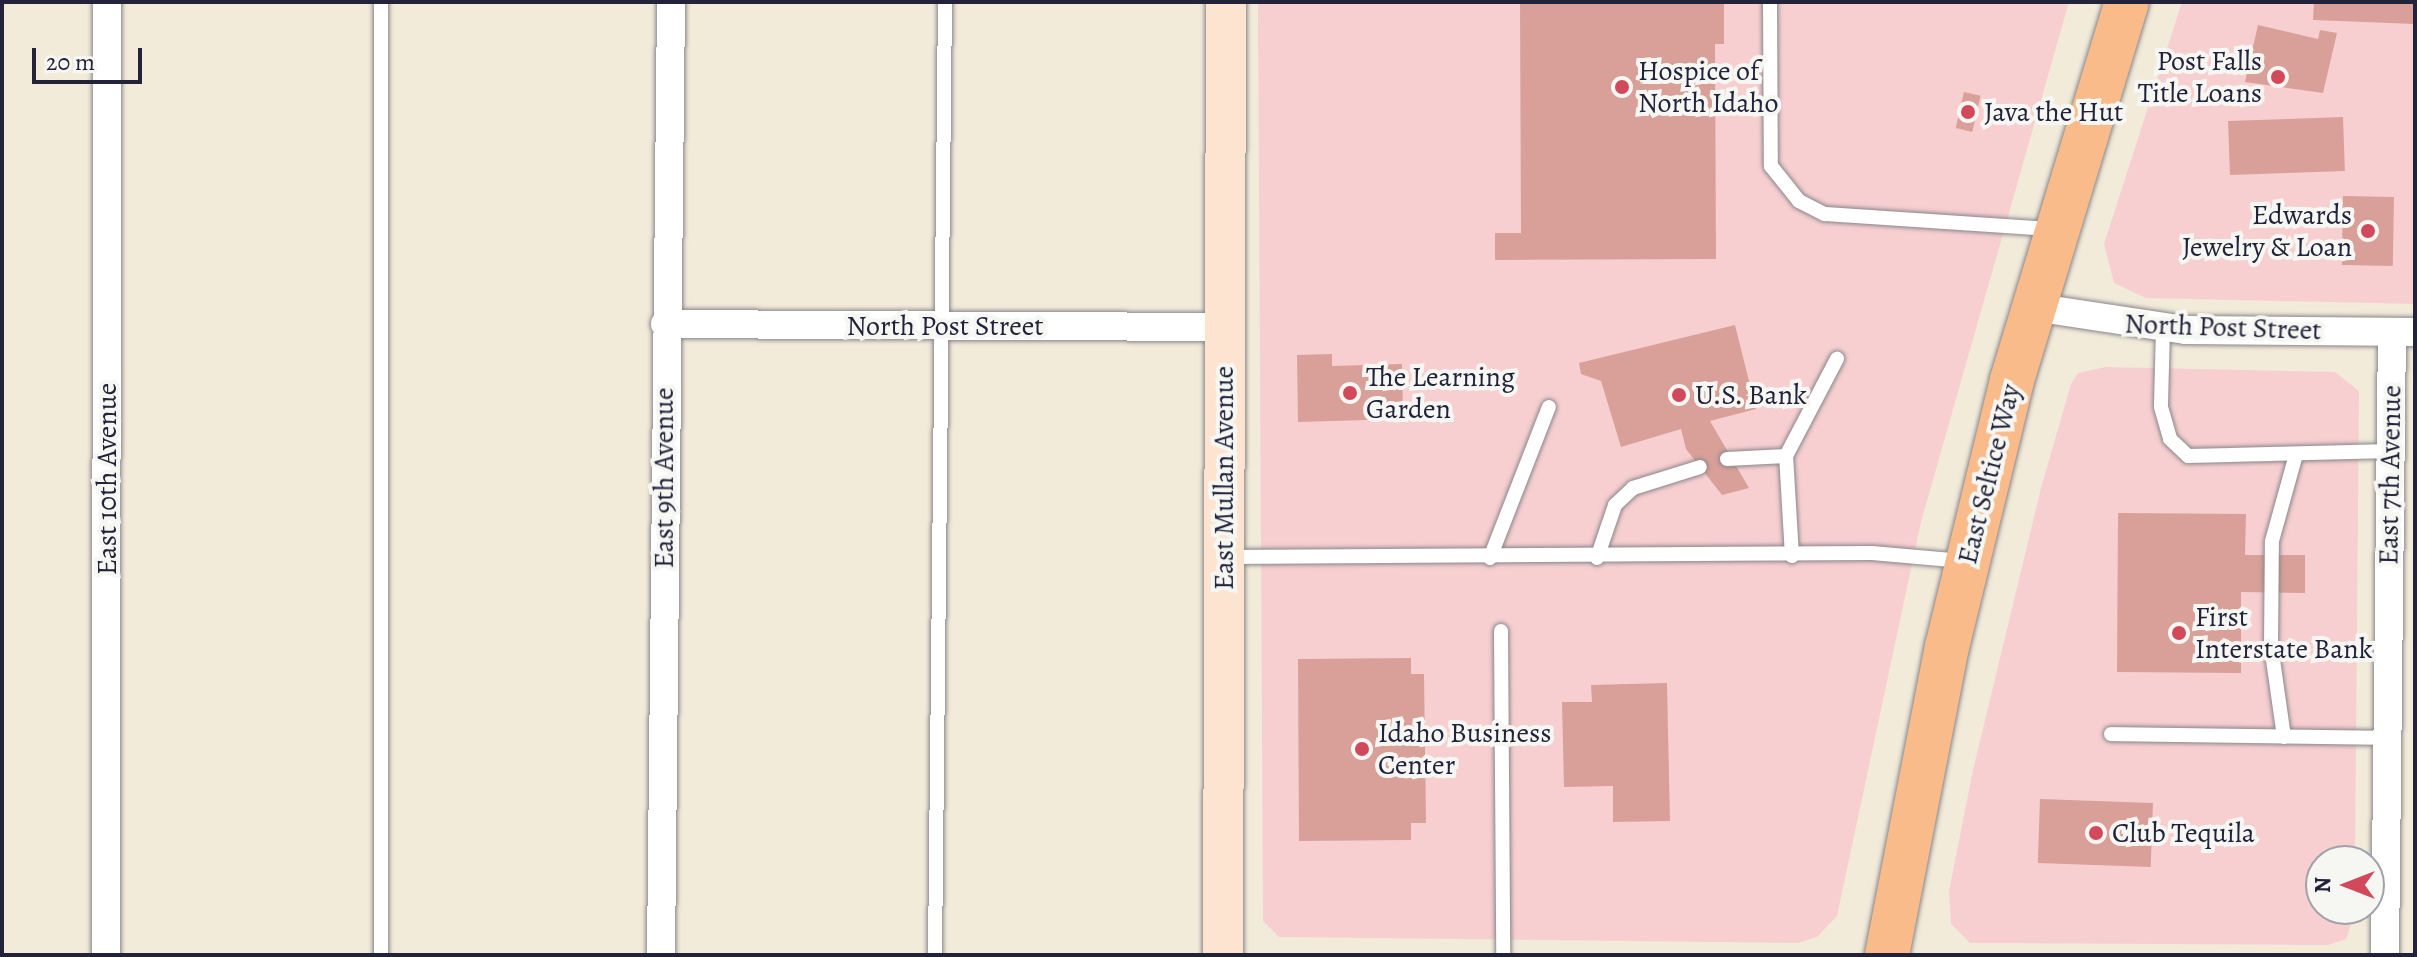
<!DOCTYPE html>
<html>
<head>
<meta charset="utf-8">
<style>
	body { margin:0 }
	#map { position:relative; width:2417px; height:957px; overflow:hidden; background:#f2ebda; font-family:Alegreya,serif }
	div>[style] { position:absolute }
	.built>* { inset:0; background:#f7cfd1 }
	.building>* { inset:0; background:#d8a098; transform-origin:0 0 }
	.roads { filter:drop-shadow(0 0 2px #8a868a) drop-shadow(0 0 2px #8a868a) }
	.lane>* { height:14px; margin:-7px; padding:0 7px; transform-origin:7px; border-radius:7px; background:#fff }
	.street>* { height:28px; margin:-14px; padding:0 14px; transform-origin:14px; border-radius:14px; background:#fff }
	.secondary>* { height:40px; margin:-20px; padding:0 20px; transform-origin:20px; border-radius:20px; background:#fde4d1 }
	.primary>* { height:44px; margin:-22px; padding:0 22px; transform-origin:22px; border-radius:22px; background:#fabb8b }
	.dots>* { width:22px; height:22px; translate:-50% -50%; box-sizing:border-box; border:4px solid #f6f6f2; border-radius:50% }
	span { translate:-50% -50%; white-space:nowrap; text-align:center; line-height:1.15; -webkit-text-stroke:8px #f6f6f2; paint-order:stroke }
	.poi-label { font-size:28px; color:#22223b }
	.right { translate:-100% -50%; text-align:right }
	.left { translate:0 -50%; text-align:left }
	.street-label { font-size:28px; color:#22223b }
	.frame { position:absolute; inset:0; border:4px solid #22223b; pointer-events:none }
	.north { position:absolute; left:2305px; top:845px; width:80px; height:80px; box-sizing:border-box; background:#f6f6f2; border:2px solid #a1a1a9; border-radius:50%; rotate:270deg; font-size:22px; font-weight:700; line-height:32px; text-align:center; color:#22223b }
	.north::after { content:''; display:block; margin:auto; width:28px; height:36px; background:#d1495b; clip-path:polygon(50% 0,100% 100%,50% 72%,0 100%) }
	.scale { position:absolute; left:32px; top:48px; width:110px; height:36px; box-sizing:border-box; border:4px solid #22223b; border-top:0; padding-left:10px; font-size:24px; line-height:28px; white-space:nowrap; color:#22223b; -webkit-text-stroke:6px #f6f6f2; paint-order:stroke }
</style>
</head>
<body>
<div id="map">
	<div class="built">
		<i style="clip-path:polygon(1258px 2px,2069px 2px,1921px 522px,1837px 916px,1817px 937px,1798px 943px,1279px 937px,1263px 921px)"></i>
		<i style="clip-path:polygon(2182px 2px,2415px 2px,2415px 304px,2146px 298px,2114px 283px,2104px 244px)"></i>
		<i style="clip-path:polygon(2106px 367px,2335px 372px,2359px 391px,2355px 861px,2321px 861px,2321px 909px,2356px 909px,2346px 939px,2328px 945px,1970px 943px,1951px 924px,1949px 891px,1973px 770px,2041px 488px,2071px 384px,2078px 373px)"></i>
	</div>
	<div class="building">
		<i style="clip-path:polygon(1520px 2px,1724px 2px,1724px 44px,1715px 44px,1716px 259px,1495px 260px,1495px 233px,1521px 233px)"></i>
		<i style="clip-path:polygon(2314px 2px,2415px 2px,2415px 24px,2313px 20px)"></i>
		<i style="clip-path:polygon(2258px 25px,2318px 39px,2320px 30px,2337px 33px,2323px 93px,2245px 82px)"></i>
		<i style="left:1964px;top:92px;width:17px;height:37px;rotate:13deg"></i>
		<i style="left:2343px;top:117px;width:54px;height:115px;rotate:88deg"></i>
		<i style="left:2343px;top:196px;width:51px;height:69px;rotate:1deg"></i>
		<i style="clip-path:polygon(1735px 325px,1756px 409px,1710px 421px,1749px 488px,1722px 495px,1686px 449px,1681px 429px,1621px 447px,1601px 381px,1581px 374px,1579px 363px)"></i>
		<i style="clip-path:polygon(1332px 354px,1332px 366px,1402px 364px,1403px 419px,1298px 422px,1297px 355px)"></i>
		<i style="clip-path:polygon(2118px 513px,2246px 514px,2245px 555px,2305px 555px,2305px 593px,2241px 592px,2241px 673px,2117px 672px)"></i>
		<i style="clip-path:polygon(1411px 658px,1411px 674px,1424px 674px,1426px 823px,1411px 823px,1411px 840px,1299px 841px,1298px 659px)"></i>
		<i style="clip-path:polygon(1667px 683px,1670px 821px,1613px 822px,1613px 786px,1564px 787px,1562px 702px,1592px 702px,1591px 685px)"></i>
		<i style="left:2040px;top:799px;width:113px;height:64px;rotate:2deg"></i>
	</div>
	<div class="roads">
		<div class="lane">
			<i style="left:381px;top:2px;width:953px;rotate:90deg"></i>
			<i style="left:1770px;top:2px;width:164px;rotate:89.7deg"></i>
			<i style="left:1771px;top:166px;width:45px;rotate:51.3deg"></i>
			<i style="left:1799px;top:201px;width:29px;rotate:27deg"></i>
			<i style="left:1825px;top:214px;width:226px;rotate:3.8deg"></i>
			<i style="left:2163px;top:328px;width:79px;rotate:91.5deg"></i>
			<i style="left:2161px;top:407px;width:33px;rotate:74deg"></i>
			<i style="left:2170px;top:439px;width:25px;rotate:43deg"></i>
			<i style="left:2188px;top:456px;width:203px;rotate:-1.4deg"></i>
			<i style="left:1727px;top:459px;width:59px;rotate:-2.9deg"></i>
			<i style="left:1792px;top:556px;width:100px;rotate:-93.4deg"></i>
			<i style="left:1786px;top:456px;width:110px;rotate:-62.3deg"></i>
			<i style="left:1228px;top:557px;width:644px;rotate:-0.36deg"></i>
			<i style="left:1872px;top:553px;width:91px;rotate:5deg"></i>
			<i style="left:1490px;top:558px;width:162px;rotate:-68.7deg"></i>
			<i style="left:1597px;top:558px;width:56px;rotate:-71.2deg"></i>
			<i style="left:1615px;top:505px;width:25px;rotate:-43deg"></i>
			<i style="left:1633px;top:488px;width:70px;rotate:-17.4deg"></i>
			<i style="left:1501px;top:631px;width:324px;rotate:89.6deg"></i>
			<i style="left:2111px;top:734px;width:277px;rotate:0.8deg"></i>
			<i style="left:2284px;top:737px;width:92px;rotate:-98.1deg"></i>
			<i style="left:2271px;top:646px;width:105px;rotate:-89.5deg"></i>
			<i style="left:2272px;top:541px;width:86px;rotate:-74.5deg"></i>
			<i style="left:935px;top:955px;width:953px;rotate:-89.4deg"></i>
		</div>
		<div class="street">
			<i style="left:2033px;top:307px;width:154px;rotate:8.6deg"></i>
			<i style="left:2185px;top:330px;width:230px;rotate:0.5deg"></i>
			<i style="left:665px;top:324px;width:559px;rotate:0.31deg"></i>
			<i style="left:106px;top:955px;width:953px;rotate:-89.94deg"></i>
			<i style="left:661px;top:955px;width:953px;rotate:-89.4deg"></i>
			<i style="left:2385px;top:955px;width:623px;rotate:-89.36deg"></i>
		</div>
		<div class="secondary">
			<i style="left:1223px;top:955px;width:953px;rotate:-89.82deg"></i>
		</div>
		<div class="primary">
			<i style="left:1887px;top:955px;width:314px;rotate:-79deg"></i>
			<i style="left:1947px;top:647px;width:275px;rotate:-76.3deg"></i>
			<i style="left:2012px;top:380px;width:395px;rotate:-73.1deg"></i>
		</div>
	</div>
	<div class="dots">
		<i style="left:2278px;top:77px;background:#d1495b"></i>
		<i style="left:1622px;top:87px;background:#d1495b"></i>
		<i style="left:1968px;top:112px;background:#d1495b"></i>
		<i style="left:2368px;top:231px;background:#d1495b"></i>
		<i style="left:1350px;top:393px;background:#d1495b"></i>
		<i style="left:1679px;top:395px;background:#d1495b"></i>
		<i style="left:2179px;top:633px;background:#d1495b"></i>
		<i style="left:1362px;top:749px;background:#d1495b"></i>
		<i style="left:2096px;top:833px;background:#d1495b"></i>
	</div>
	<div class="poi-label">
		<span class="right" style="left:2262px;top:77px">Post Falls<br>Title Loans</span>
		<span class="left" style="left:1638px;top:87px">Hospice of<br>North Idaho</span>
		<span class="left" style="left:1984px;top:112px">Java the Hut</span>
		<span class="right" style="left:2352px;top:231px">Edwards<br>Jewelry &amp; Loan</span>
		<span class="left" style="left:1366px;top:393px">The Learning<br>Garden</span>
		<span class="left" style="left:1695px;top:395px">U.S. Bank</span>
		<span class="left" style="left:2195px;top:633px">First<br>Interstate Bank</span>
		<span class="left" style="left:1378px;top:749px">Idaho Business<br>Center</span>
		<span class="left" style="left:2112px;top:833px">Club Tequila</span>
	</div>
	<div class="street-label">
		<span style="left:945px;top:326px">North Post Street</span>
		<span style="left:2223px;top:327px;rotate:2deg">North Post Street</span>
		<span style="left:1989px;top:474px;rotate:-76deg">East Seltice Way</span>
		<span style="left:2390px;top:475px;rotate:-89deg">East 7th Avenue</span>
		<span style="left:664px;top:478px;rotate:-90deg">East 9th Avenue</span>
		<span style="left:1224px;top:478px;rotate:-90deg">East Mullan Avenue</span>
		<span style="left:107px;top:479px;rotate:-90deg">East 10th Avenue</span>
	</div>
	<div class="frame"></div>
	<div class="north">N</div>
	<div class="scale">20 m</div>
</div>
</body>
</html>
